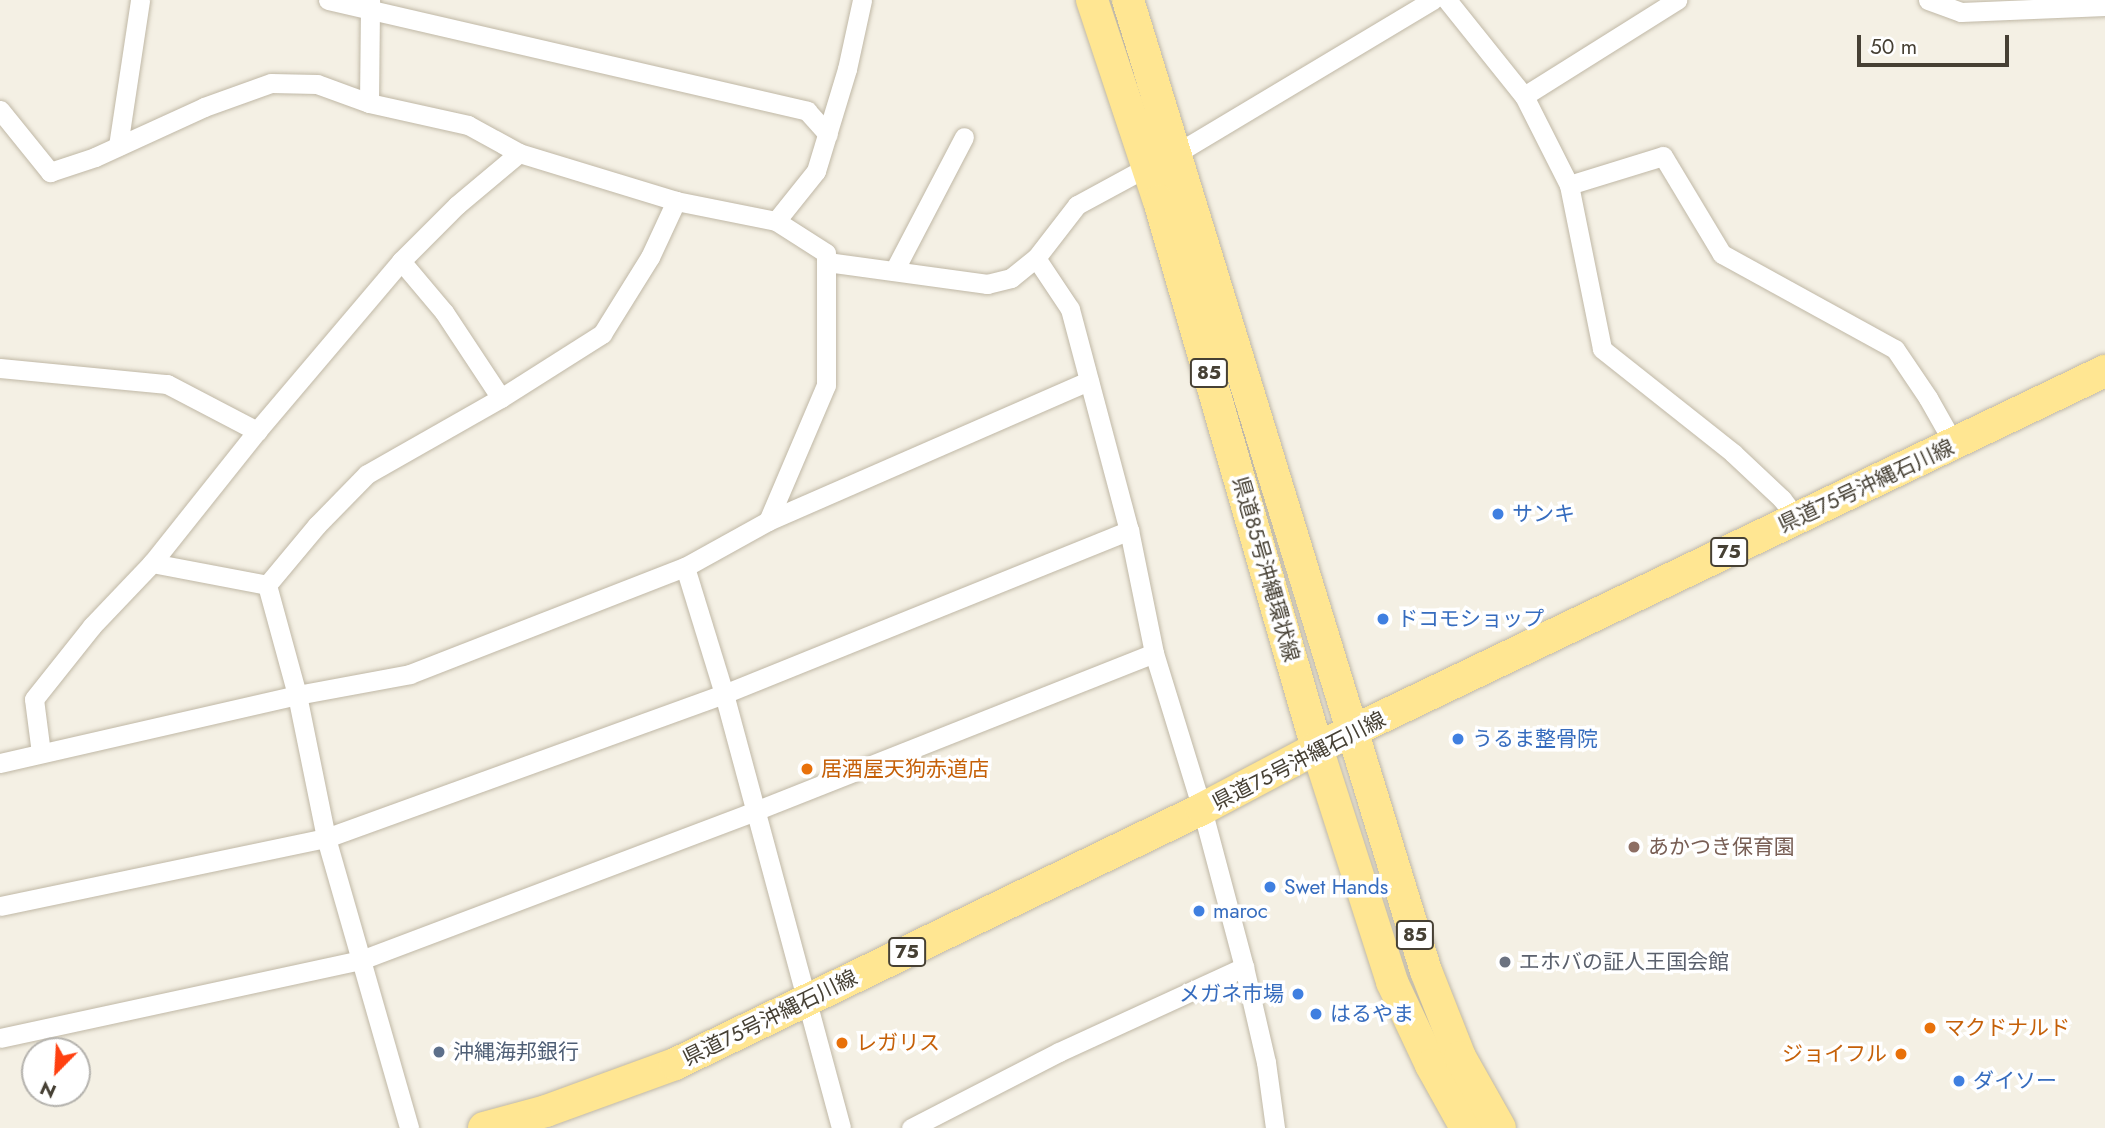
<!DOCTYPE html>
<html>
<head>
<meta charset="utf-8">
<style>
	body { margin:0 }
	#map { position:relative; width:2105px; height:1128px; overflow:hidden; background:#f4f0e4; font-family:Jost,"Noto Sans JP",sans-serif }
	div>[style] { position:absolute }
	.roads { filter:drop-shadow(0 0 2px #c0b8a6) drop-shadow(0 0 2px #c0b8a6) }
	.street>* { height:19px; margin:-9.5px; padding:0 9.5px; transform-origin:9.5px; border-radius:9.5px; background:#fff }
	.primary>* { height:32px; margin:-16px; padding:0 16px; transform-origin:16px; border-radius:16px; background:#ffe692 }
	.dots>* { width:19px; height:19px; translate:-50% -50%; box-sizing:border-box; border:4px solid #fff; border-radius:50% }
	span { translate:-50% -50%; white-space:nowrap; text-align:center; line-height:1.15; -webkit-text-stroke:7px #fff; paint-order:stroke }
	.shield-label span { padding:2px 5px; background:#fff; border:2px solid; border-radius:5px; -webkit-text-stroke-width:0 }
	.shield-label { font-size:19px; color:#464034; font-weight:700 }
	.street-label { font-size:21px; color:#464034 }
	.shop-label { font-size:21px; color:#366cbe }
	.left { translate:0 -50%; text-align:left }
	.right { translate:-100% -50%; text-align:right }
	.food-label { font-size:21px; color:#c56008 }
	.education-label { font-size:21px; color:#785e54 }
	.worship-label { font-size:21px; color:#5b616d }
	.service-label { font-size:21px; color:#4e5e75 }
	.north { position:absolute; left:21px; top:1037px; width:70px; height:70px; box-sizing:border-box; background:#fff; border:2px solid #b5b3ae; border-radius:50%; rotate:204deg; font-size:19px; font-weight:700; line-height:28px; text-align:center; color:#464034 }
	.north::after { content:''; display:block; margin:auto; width:24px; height:32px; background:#ff4010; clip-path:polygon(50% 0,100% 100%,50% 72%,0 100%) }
	.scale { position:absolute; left:1857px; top:35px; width:152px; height:32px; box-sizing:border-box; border:4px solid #464034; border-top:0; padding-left:9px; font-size:21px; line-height:24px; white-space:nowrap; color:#464034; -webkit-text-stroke:5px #fff; paint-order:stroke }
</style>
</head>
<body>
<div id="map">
	<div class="roads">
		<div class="street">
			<i style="left:328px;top:0;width:492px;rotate:13deg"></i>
			<i style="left:807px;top:111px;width:31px;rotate:48deg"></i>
			<i style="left:1447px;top:0;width:123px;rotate:51.3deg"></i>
			<i style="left:1524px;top:96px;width:100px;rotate:63.2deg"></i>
			<i style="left:1569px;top:185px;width:167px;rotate:78.6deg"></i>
			<i style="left:1602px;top:349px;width:167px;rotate:38.4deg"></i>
			<i style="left:1733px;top:453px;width:67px;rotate:43.2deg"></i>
			<i style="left:1782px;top:499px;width:25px;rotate:53deg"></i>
			<i style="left:1928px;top:0;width:35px;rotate:20deg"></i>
			<i style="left:1961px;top:12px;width:144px;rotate:-2.4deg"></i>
			<i style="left:1524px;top:96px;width:181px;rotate:-32.1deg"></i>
			<i style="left:369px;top:103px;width:103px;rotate:-89.4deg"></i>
			<i style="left:0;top:110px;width:80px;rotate:51.1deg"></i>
			<i style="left:50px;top:172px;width:47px;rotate:-18.4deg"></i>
			<i style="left:95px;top:157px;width:120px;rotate:-24.6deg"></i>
			<i style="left:204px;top:107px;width:71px;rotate:-19.7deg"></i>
			<i style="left:271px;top:83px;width:46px;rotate:1.2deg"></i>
			<i style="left:317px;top:84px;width:55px;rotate:20.1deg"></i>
			<i style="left:369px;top:103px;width:101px;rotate:12.5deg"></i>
			<i style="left:468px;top:125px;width:58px;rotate:28.8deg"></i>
			<i style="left:519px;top:153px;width:164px;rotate:17deg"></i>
			<i style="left:676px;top:201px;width:102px;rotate:11.3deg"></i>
			<i style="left:776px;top:221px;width:59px;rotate:32.6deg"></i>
			<i style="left:826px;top:253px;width:132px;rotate:90deg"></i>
			<i style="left:826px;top:385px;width:148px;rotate:113.1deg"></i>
			<i style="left:118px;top:146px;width:148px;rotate:-81.4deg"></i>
			<i style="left:1177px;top:153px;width:298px;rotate:-30.9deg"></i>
			<i style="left:1569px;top:185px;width:98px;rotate:-17.1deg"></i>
			<i style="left:1663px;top:156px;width:114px;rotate:59deg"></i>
			<i style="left:1722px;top:254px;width:197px;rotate:28.8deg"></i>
			<i style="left:1895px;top:349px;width:59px;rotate:56deg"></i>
			<i style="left:1928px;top:398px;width:53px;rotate:60.5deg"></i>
			<i style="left:776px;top:221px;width:64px;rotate:-51.3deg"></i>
			<i style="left:816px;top:171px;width:107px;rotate:-73.1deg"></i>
			<i style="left:847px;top:69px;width:71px;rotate:-77.7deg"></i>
			<i style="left:1036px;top:258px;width:61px;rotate:56.3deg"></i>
			<i style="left:1070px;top:309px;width:229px;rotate:75.1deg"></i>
			<i style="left:1129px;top:530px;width:126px;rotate:78.5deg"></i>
			<i style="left:1154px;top:653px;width:163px;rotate:72.9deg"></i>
			<i style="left:1202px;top:809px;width:163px;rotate:75.1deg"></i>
			<i style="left:1244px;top:967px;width:98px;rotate:77deg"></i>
			<i style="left:1266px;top:1062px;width:67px;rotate:82.2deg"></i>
			<i style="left:401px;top:261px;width:67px;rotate:49.9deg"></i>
			<i style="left:444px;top:312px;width:103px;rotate:56.5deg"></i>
			<i style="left:827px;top:262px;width:162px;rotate:7.8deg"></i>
			<i style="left:987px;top:284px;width:25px;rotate:-14deg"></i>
			<i style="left:1011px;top:278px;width:32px;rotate:-39deg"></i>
			<i style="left:1036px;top:258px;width:67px;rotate:-52.3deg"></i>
			<i style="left:1077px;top:205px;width:80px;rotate:-28.5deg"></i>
			<i style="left:894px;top:271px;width:151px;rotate:-62.4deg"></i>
			<i style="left:0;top:368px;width:168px;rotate:5.5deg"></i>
			<i style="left:167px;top:384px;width:102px;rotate:27.6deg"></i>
			<i style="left:152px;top:563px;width:117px;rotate:10.8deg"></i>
			<i style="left:267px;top:585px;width:114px;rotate:74.7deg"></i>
			<i style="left:297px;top:695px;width:146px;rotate:78.5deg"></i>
			<i style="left:326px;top:838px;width:302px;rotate:74deg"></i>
			<i style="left:685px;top:567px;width:133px;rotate:72.9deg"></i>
			<i style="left:724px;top:694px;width:449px;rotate:74.9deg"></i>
			<i style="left:267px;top:585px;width:78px;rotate:-50.2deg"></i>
			<i style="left:317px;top:525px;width:71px;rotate:-45.6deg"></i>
			<i style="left:367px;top:474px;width:154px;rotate:-29.6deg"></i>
			<i style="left:501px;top:398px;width:120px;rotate:-32.4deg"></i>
			<i style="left:602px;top:334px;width:91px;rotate:-58.1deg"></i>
			<i style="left:650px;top:257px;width:62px;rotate:-65.1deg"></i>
			<i style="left:41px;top:753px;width:54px;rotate:-97.4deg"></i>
			<i style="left:34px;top:699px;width:93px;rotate:-51.5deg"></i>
			<i style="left:92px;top:626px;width:87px;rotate:-46.4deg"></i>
			<i style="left:152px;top:563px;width:169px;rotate:-51.5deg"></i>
			<i style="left:257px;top:431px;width:223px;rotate:-49.7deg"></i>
			<i style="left:401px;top:261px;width:79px;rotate:-45deg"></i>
			<i style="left:457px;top:205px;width:81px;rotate:-40deg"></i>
			<i style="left:0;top:763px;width:305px;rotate:-12.9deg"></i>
			<i style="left:297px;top:695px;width:115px;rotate:-10.5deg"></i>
			<i style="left:410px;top:674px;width:295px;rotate:-21.3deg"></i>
			<i style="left:685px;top:567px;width:95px;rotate:-29deg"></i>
			<i style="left:768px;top:521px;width:350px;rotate:-23.6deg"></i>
			<i style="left:0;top:906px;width:333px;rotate:-11.8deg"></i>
			<i style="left:326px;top:838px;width:423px;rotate:-19.9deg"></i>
			<i style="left:724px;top:694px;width:437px;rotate:-22deg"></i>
			<i style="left:0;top:1038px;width:369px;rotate:-12.2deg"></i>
			<i style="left:361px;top:960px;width:421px;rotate:-20.7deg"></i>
			<i style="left:755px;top:811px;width:429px;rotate:-21.6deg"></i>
			<i style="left:911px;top:1128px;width:166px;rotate:-27.2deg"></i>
			<i style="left:1059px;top:1052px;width:204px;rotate:-24.7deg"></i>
		</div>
		<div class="primary">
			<i style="left:1092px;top:0;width:212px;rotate:71.6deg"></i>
			<i style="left:1159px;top:201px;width:569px;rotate:73.89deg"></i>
			<i style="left:1317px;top:748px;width:246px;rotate:72.2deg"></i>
			<i style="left:1392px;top:982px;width:92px;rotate:64.8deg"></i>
			<i style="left:1431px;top:1065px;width:72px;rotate:60.9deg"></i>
			<i style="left:1128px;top:0;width:1016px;rotate:72.94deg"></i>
			<i style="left:1426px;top:971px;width:92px;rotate:68.4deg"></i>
			<i style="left:1460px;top:1057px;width:81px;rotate:60.6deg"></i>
			<i style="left:484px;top:1128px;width:64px;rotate:-15.3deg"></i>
			<i style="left:546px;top:1111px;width:137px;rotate:-20deg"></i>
			<i style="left:675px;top:1064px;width:585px;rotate:-25.82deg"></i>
			<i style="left:1202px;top:809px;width:130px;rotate:-27.9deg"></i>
			<i style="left:1317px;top:748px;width:874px;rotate:-25.57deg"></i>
		</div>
	</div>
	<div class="dots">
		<i style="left:1498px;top:514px;background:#3f7fe0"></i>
		<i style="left:1383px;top:619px;background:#3f7fe0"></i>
		<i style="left:1458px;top:739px;background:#3f7fe0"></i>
		<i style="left:807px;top:769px;background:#e8710a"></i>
		<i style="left:1634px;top:847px;background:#8d6e63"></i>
		<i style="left:1270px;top:887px;background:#3f7fe0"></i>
		<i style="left:1199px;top:911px;background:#3f7fe0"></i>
		<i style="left:1505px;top:962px;background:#6b7280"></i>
		<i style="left:1298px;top:994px;background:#3f7fe0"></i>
		<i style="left:1316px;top:1014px;background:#3f7fe0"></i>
		<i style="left:1930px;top:1028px;background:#e8710a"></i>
		<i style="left:842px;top:1043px;background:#e8710a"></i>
		<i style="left:439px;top:1052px;background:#5c6f8a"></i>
		<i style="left:1901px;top:1054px;background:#e8710a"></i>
		<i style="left:1959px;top:1081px;background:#3f7fe0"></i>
	</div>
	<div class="shield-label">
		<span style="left:1209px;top:373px">85</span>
		<span style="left:1729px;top:552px">75</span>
		<span style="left:1415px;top:935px">85</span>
		<span style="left:907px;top:952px">75</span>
	</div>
	<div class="street-label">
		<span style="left:1866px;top:486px;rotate:-25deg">県道75号沖縄石川線</span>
		<span style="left:1266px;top:569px;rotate:74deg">県道85号沖縄環状線</span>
		<span style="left:1299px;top:761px;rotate:-27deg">県道75号沖縄石川線</span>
		<span style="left:770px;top:1018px;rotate:-26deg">県道75号沖縄石川線</span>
	</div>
	<div class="shop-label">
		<span class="left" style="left:1512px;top:514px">サンキ</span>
		<span class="left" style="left:1397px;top:619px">ドコモショップ</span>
		<span class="left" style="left:1472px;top:739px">うるま整骨院</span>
		<span class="left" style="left:1284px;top:887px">Swet Hands</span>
		<span class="left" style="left:1213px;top:911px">maroc</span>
		<span class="right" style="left:1284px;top:994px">メガネ市場</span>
		<span class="left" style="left:1330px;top:1014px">はるやま</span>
		<span class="left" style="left:1973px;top:1081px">ダイソー</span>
	</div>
	<div class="food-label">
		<span class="left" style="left:821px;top:769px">居酒屋天狗赤道店</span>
		<span class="left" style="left:1944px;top:1028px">マクドナルド</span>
		<span class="left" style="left:856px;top:1043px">レガリス</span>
		<span class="right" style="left:1887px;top:1054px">ジョイフル</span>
	</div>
	<div class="education-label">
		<span class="left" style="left:1648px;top:847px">あかつき保育園</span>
	</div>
	<div class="worship-label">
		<span class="left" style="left:1519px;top:962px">エホバの証人王国会館</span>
	</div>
	<div class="service-label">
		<span class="left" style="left:453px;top:1052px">沖縄海邦銀行</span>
	</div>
	<div class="north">N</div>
	<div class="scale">50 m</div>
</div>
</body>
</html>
